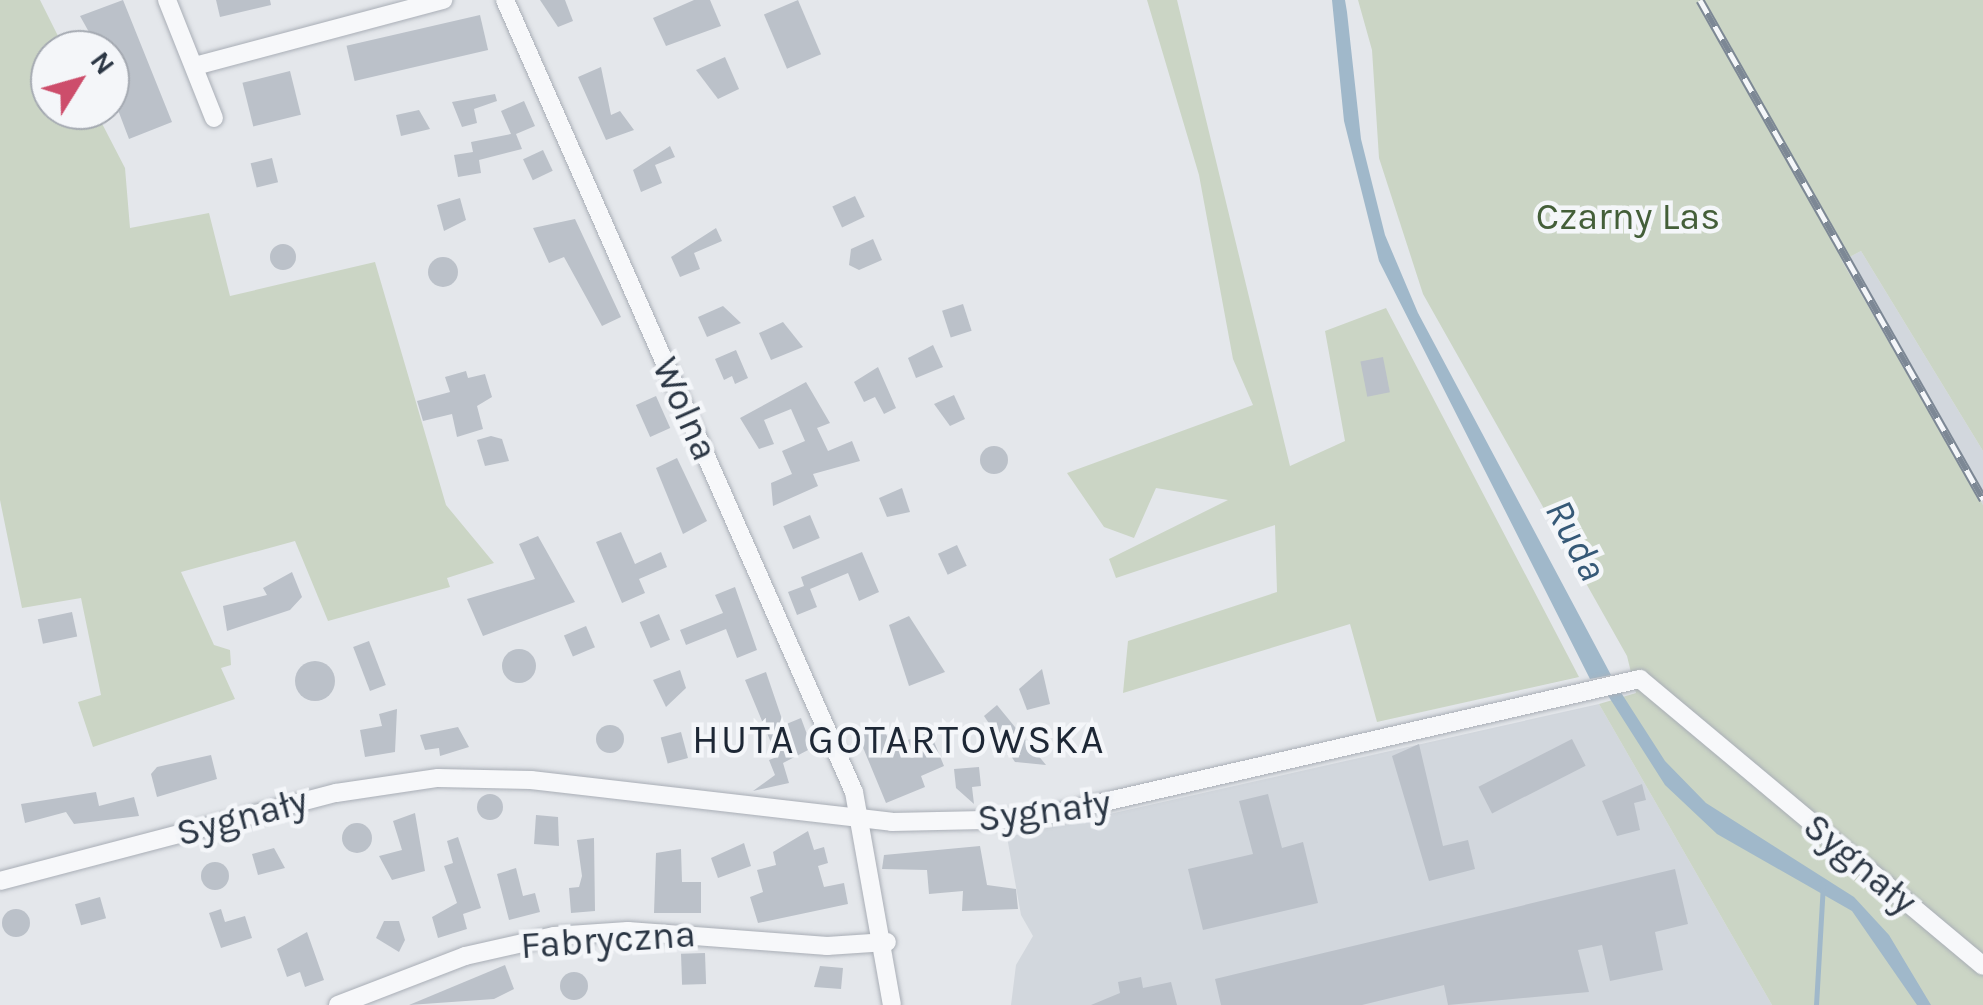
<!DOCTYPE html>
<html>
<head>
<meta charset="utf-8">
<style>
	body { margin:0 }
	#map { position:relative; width:1983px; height:1005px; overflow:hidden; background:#e4e7eb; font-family:Karla,sans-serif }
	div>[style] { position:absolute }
	.built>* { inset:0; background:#d2d7dd }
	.green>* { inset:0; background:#cbd5c5 }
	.water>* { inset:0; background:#a0b8ca }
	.stream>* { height:5px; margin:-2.5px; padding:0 2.5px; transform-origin:2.5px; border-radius:2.5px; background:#a0b8ca }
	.building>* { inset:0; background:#bbc1c9; transform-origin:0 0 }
	.round { border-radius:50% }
	.roads { filter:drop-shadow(0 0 2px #a9aeb6) drop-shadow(0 0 2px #a9aeb6) }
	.minor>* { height:18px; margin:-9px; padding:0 9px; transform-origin:9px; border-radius:9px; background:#f7f8fa }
	.rail>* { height:9px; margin-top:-4.5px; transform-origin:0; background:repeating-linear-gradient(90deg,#f4f6f9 0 15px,#7d8895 0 30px); box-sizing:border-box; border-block:2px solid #7d8895 }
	span { translate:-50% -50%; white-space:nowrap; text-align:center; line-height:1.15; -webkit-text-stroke:9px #f4f6f9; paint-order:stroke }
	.park-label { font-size:38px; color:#445f39 }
	.street-label { font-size:38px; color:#2b3644 }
	.water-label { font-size:40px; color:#365977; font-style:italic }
	.neighbourhood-label { font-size:40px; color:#1d2735; letter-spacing:2.5px }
	.north { position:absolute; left:30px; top:30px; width:100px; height:100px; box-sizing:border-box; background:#f4f6f9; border:2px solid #a4a9b1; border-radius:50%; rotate:53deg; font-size:28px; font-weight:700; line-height:40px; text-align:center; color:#2b3644 }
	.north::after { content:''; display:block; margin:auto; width:35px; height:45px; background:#cd4d6b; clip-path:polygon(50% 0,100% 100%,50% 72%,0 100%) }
</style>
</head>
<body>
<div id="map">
	<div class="built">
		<i style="clip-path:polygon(1861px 251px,1983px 451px,1983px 505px,1842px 261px)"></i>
		<i style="clip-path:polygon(1599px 704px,1772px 1005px,1011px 1005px,1016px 965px,1033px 936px,1021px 915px,1007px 837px)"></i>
	</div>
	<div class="green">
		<i style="clip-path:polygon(0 0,40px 0,65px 50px,50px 50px,50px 110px,95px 110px,125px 168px,130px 228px,209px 213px,230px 296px,375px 262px,446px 505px,494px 563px,447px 578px,450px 587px,328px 621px,295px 541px,181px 572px,214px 645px,230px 650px,231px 665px,221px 668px,235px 699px,93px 747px,78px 702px,101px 695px,81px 598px,22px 608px,0 500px)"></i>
		<i style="clip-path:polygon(1147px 0,1177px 0,1290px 466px,1345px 441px,1325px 331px,1386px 308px,1579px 677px,1377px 722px,1350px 624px,1123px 693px,1128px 641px,1277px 592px,1275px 525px,1116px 578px,1109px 559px,1228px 500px,1156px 488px,1134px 538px,1104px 527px,1067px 473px,1253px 405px,1233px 359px,1199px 175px)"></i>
		<i style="clip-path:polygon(1358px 0,1983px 0,1983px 451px,1861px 251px,1842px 261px,1983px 505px,1983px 1005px,1772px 1005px,1599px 704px,1636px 693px,1627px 656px,1423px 294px,1379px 158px,1372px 50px)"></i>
	</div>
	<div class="water">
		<i style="clip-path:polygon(1332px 0,1345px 0,1347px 12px,1361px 139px,1385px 235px,1418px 313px,1611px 675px,1590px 679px,1379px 261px,1344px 121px)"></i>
		<i style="clip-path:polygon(1620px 691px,1665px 761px,1706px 803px,1854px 897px,1889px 935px,1931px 1005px,1917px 1005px,1852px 911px,1717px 834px,1665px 785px,1607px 694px)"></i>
	</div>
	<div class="stream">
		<i style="left:1816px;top:1005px;width:122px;rotate:-86.7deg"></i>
	</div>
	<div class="building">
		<i style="clip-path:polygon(123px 0,172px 122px,129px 139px,110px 89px,110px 50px,99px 50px,80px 16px)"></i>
		<i style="clip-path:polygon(216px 0,270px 0,271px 5px,220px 17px)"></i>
		<i style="clip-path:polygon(540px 0,565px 0,573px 21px,558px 27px)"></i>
		<i style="clip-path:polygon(694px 0,710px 0,721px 26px,666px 46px,653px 18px)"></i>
		<i style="left:798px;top:0;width:59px;height:37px;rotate:67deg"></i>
		<i style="left:480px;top:15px;width:36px;height:137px;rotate:77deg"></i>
		<i style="clip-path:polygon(725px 57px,739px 89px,718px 99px,696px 70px)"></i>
		<i style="clip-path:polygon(601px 67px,611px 115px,620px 111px,634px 130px,606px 140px,578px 77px)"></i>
		<i style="left:290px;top:71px;width:45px;height:49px;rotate:76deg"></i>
		<i style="clip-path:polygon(495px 94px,497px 101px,474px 109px,477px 123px,462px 127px,452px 102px)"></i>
		<i style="clip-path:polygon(524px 101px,535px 126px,516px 134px,522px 149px,479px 160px,481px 173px,458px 177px,454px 155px,473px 152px,471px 142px,511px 134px,501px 111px)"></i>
		<i style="clip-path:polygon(419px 110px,430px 129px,401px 136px,396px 115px)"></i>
		<i style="clip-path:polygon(670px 146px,675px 157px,655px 165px,662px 183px,641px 192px,633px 170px)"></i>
		<i style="left:543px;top:150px;width:23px;height:22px;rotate:65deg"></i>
		<i style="left:272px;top:158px;width:25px;height:22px;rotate:76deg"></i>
		<i style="left:855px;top:196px;width:23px;height:25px;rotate:65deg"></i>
		<i style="clip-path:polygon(460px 198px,466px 220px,444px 231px,437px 205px)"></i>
		<i style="clip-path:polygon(575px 219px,621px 317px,602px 326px,564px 257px,549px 263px,533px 228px)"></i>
		<i style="clip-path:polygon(716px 228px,722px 241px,694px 253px,700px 269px,680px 277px,671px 257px)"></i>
		<i style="clip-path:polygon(873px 239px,882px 260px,859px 270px,849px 265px,851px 249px)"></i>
		<i class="round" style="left:270px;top:244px;width:26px;height:26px"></i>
		<i class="round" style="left:428px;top:257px;width:30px;height:30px"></i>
		<i style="left:963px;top:304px;width:28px;height:22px;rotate:72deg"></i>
		<i style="clip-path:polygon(723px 306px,741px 323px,707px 337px,698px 317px)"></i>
		<i style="clip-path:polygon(783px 322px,803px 347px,771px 360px,759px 333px)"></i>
		<i style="clip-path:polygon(933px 345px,943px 367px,916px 378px,908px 358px)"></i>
		<i style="clip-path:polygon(736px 350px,748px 378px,735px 384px,732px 376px,724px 380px,715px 359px)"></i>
		<i style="left:1383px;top:357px;width:36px;height:23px;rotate:79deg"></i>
		<i style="clip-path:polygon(878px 367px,896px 408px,884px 414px,875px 397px,864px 402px,854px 382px)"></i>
		<i style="clip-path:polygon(466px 371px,468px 378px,485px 374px,492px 397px,477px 406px,483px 429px,457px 437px,452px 414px,423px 421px,417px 401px,450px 392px,445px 377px)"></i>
		<i style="clip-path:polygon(806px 382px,830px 423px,817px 428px,828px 451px,852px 441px,860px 461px,813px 474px,818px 486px,773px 506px,771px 483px,792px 474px,782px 451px,805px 441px,791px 409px,764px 420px,774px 444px,759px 449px,740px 418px)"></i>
		<i style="clip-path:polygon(954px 395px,965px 419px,950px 426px,934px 404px)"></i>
		<i style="left:656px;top:396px;width:35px;height:22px;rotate:66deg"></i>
		<i style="clip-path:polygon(491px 436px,502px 439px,509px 461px,485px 466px,477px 440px)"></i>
		<i class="round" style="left:980px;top:446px;width:28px;height:28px"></i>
		<i style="clip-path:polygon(677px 458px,707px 521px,683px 534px,656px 468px)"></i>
		<i style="clip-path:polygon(902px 488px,910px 512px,887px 517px,879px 498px)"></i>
		<i style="left:810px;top:515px;width:25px;height:29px;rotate:67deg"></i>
		<i style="clip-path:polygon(621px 532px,635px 564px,661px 552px,667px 567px,639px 579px,645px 593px,622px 603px,596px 542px)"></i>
		<i style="clip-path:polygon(538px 536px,575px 602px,483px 636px,467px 599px,535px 579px,519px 544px)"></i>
		<i style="left:957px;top:545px;width:23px;height:21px;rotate:65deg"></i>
		<i style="clip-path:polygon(862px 552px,879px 592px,859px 601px,848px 573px,810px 589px,817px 607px,797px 615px,788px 592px,804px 586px,801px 577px)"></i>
		<i style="clip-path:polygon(292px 572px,302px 597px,290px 610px,227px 631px,223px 606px,267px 595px,263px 588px)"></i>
		<i style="clip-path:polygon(735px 587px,757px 650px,737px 658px,726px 629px,686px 645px,680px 630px,723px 613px,715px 595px)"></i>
		<i style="left:72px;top:612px;width:25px;height:35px;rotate:78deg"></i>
		<i style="left:659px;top:614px;width:28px;height:21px;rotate:67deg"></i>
		<i style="clip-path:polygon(909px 616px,945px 672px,909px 686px,889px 625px)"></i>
		<i style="left:586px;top:626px;width:23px;height:24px;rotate:67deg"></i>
		<i style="left:369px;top:641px;width:47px;height:17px;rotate:69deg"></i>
		<i class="round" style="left:502px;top:649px;width:34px;height:34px"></i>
		<i class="round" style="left:295px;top:661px;width:40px;height:40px"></i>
		<i style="clip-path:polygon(1042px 669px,1050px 704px,1027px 710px,1019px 689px)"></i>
		<i style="clip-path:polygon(680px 670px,686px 688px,666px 707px,653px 680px)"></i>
		<i style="clip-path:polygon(766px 672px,784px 725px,801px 718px,812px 748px,783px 763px,789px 783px,753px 791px,775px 775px,769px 760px,777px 757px,745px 680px)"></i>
		<i style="clip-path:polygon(997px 705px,1046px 765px,1015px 762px,984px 716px)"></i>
		<i style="clip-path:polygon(397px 709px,395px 752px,365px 757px,360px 730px,382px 726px,379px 714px)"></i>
		<i style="clip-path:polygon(881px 722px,891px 746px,930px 732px,944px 766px,921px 776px,925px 787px,886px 803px,857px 733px)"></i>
		<i class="round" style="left:596px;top:725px;width:28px;height:28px"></i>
		<i style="clip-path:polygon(458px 727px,469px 747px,440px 756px,439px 748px,425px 750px,420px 735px)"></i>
		<i style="left:681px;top:732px;width:27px;height:21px;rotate:75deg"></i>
		<i style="left:1572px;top:739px;width:30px;height:105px;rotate:63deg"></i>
		<i style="clip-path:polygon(1419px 744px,1443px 846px,1468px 840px,1475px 869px,1429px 881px,1392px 756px)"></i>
		<i style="clip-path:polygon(211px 755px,217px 779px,157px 797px,151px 774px,157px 767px)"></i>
		<i style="clip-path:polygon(979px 767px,981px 786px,972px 787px,974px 804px,956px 788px,954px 769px)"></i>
		<i style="clip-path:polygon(1642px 784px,1646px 800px,1634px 803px,1640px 830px,1617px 836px,1602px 801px)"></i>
		<i style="clip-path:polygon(96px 792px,99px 806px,134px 797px,139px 816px,74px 824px,66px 812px,25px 823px,21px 804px)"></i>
		<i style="clip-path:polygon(1268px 794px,1282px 848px,1303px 842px,1318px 903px,1203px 930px,1188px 869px,1253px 854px,1239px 801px)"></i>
		<i class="round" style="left:477px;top:794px;width:26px;height:26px"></i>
		<i style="clip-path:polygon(415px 813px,425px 871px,392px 880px,379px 856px,402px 850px,393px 821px)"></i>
		<i style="clip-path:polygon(536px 815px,558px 817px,559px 846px,534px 844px)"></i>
		<i class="round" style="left:342px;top:823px;width:30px;height:30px"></i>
		<i style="clip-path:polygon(808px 831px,814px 850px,824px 847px,828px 863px,818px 866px,824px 887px,844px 883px,848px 904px,758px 923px,750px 897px,763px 892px,757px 870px,776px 865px,773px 852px)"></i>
		<i style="clip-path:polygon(458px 837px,481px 908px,463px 914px,467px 929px,438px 938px,432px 917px,457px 903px,444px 866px,453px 863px,447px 841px)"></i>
		<i style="clip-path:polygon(594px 838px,595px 911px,571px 913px,569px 888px,579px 887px,582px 876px,577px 840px)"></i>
		<i style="clip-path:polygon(744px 843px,751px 866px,718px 878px,711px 858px)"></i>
		<i style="clip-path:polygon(980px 846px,987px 885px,1016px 889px,1018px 909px,962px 911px,963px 891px,929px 894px,927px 870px,882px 869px,884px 855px)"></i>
		<i style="clip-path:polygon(274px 848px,285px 868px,258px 875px,252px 854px)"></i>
		<i style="clip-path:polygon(681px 849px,682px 882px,701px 882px,701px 913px,654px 913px,656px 853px)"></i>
		<i class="round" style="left:201px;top:862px;width:28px;height:28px"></i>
		<i style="clip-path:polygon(516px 868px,523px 896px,535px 893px,540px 912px,509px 920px,497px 874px)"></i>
		<i style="clip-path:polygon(1675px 869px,1688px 924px,1655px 932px,1663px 970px,1610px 981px,1602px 945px,1578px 950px,1589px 992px,1448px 1005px,1444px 985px,1362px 1005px,1221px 1005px,1215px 979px)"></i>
		<i style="left:100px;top:897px;width:22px;height:26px;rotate:74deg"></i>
		<i class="round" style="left:2px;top:909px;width:28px;height:28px"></i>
		<i style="clip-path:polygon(221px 909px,225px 922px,245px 916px,252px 938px,221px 948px,209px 913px)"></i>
		<i style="clip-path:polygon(384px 921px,399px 921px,405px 940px,399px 952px,376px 938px)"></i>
		<i style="clip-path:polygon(307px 932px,324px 980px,305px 987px,300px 972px,287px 977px,277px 949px)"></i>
		<i style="left:705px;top:953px;width:31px;height:24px;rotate:88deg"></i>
		<i style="clip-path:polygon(505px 965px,514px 989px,494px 999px,409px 1005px)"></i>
		<i style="clip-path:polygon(820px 966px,843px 968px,841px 989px,814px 987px)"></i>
		<i class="round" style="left:560px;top:972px;width:28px;height:28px"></i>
		<i style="clip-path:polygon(1141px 977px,1143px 988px,1171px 982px,1177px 1005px,1091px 1005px,1120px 993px,1118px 982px)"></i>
	</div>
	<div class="roads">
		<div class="minor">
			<i style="left:167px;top:0;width:127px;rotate:68.3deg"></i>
			<i style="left:505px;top:0;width:865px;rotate:66.22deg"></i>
			<i style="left:854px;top:792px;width:216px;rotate:79.9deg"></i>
			<i style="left:195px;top:66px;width:257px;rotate:-14.9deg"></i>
			<i style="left:0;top:881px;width:347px;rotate:-14.7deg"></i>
			<i style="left:336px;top:793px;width:103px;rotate:-8.4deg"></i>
			<i style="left:438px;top:778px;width:93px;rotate:1.2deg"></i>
			<i style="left:531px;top:780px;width:363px;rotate:6.6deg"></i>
			<i style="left:892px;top:822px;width:138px;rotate:-1.2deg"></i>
			<i style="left:1030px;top:819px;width:626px;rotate:-12.93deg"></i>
			<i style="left:1640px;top:679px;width:447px;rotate:39.9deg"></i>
			<i style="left:338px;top:1005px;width:136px;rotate:-21.1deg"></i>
			<i style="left:465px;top:956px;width:91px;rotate:-12.7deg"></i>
			<i style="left:554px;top:936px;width:74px;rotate:-3.9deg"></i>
			<i style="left:628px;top:931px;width:200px;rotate:4.3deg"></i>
			<i style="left:827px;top:946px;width:60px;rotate:-3.8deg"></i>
		</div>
	</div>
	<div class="rail">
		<i style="left:1700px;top:0;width:574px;rotate:60.44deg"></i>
	</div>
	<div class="park-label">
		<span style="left:1628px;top:217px">Czarny Las</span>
	</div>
	<div class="street-label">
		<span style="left:685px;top:409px;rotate:66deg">Wolna</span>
		<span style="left:1044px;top:811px;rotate:-7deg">Sygnały</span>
		<span style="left:242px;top:817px;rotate:-15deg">Sygnały</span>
		<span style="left:1860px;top:864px;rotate:40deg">Sygnały</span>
		<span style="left:608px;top:940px;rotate:-4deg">Fabryczna</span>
	</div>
	<div class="water-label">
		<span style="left:1576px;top:540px;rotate:62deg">Ruda</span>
	</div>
	<div class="neighbourhood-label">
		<span style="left:899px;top:740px">HUTA GOTARTOWSKA</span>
	</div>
	<div class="north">N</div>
</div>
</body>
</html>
